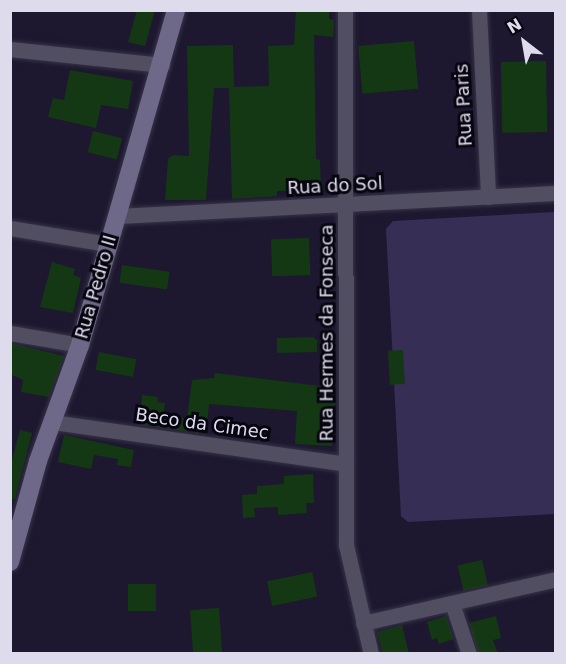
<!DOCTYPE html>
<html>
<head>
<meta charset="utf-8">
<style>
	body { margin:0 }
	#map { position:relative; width:566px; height:664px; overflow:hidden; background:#1d182f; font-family:"DejaVu Sans",sans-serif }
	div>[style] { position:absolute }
	.green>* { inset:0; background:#372e55 }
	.building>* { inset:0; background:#153814; transform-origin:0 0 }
	.roads { filter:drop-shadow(0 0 2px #383349) drop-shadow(0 0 2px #383349) }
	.street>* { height:15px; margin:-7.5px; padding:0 7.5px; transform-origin:7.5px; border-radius:7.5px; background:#514e61 }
	.secondary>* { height:18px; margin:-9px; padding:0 9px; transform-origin:9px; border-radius:9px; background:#6f6989 }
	span { translate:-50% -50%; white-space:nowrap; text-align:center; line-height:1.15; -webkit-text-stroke:6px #07050f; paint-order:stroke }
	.street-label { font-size:18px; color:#dedcec }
	.frame { position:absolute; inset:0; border:12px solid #dedcec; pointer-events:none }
	.north { position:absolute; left:494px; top:12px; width:60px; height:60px; -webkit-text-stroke:4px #07050f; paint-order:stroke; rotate:329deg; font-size:16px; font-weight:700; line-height:24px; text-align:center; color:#dedcec }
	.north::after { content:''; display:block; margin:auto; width:21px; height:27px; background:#dedcec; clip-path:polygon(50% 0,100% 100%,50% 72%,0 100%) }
</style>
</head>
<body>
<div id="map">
	<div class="green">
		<i style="clip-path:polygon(555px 212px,555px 514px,408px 522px,401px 516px,386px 229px,393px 221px)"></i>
	</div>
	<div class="building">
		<i style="clip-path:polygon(137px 10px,155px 10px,145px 46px,128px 42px)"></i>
		<i style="clip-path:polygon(296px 10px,329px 10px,329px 19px,334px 20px,333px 37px,314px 35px,316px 159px,320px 160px,321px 190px,277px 191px,277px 196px,232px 199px,229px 88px,214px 88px,206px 200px,165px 200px,168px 159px,173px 155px,189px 156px,187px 46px,233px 45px,234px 87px,269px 86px,268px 46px,294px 45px)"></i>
		<i style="left:414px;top:41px;width:48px;height:56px;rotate:85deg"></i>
		<i style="left:546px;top:61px;width:71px;height:45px;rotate:89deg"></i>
		<i style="clip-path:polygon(70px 70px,133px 81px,128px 109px,101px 105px,96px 128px,48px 117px,53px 98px,64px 100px)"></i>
		<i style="left:93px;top:131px;width:30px;height:22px;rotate:14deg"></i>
		<i style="left:309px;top:238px;width:37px;height:38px;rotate:88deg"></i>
		<i style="clip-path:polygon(52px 262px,75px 269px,73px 275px,81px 278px,73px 313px,40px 307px)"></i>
		<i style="left:122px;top:265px;width:48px;height:18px;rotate:8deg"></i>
		<i style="clip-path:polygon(313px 337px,317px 340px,317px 352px,277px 353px,277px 338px)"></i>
		<i style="clip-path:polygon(10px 343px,64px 356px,49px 397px,21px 392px,23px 380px,10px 374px)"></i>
		<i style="left:403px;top:350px;width:34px;height:15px;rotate:87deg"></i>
		<i style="left:99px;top:352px;width:38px;height:18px;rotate:11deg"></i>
		<i style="clip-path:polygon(215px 373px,336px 388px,332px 446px,295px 444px,297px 411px,209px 404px,206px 434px,140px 425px,142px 395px,158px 397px,157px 402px,165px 403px,163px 415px,187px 419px,192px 380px,214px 378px)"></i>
		<i style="clip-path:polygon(20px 430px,32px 433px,15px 499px,10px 499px,10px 467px)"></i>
		<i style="clip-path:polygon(64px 435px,134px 450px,131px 467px,117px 465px,118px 459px,94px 455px,91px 469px,58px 462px)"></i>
		<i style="clip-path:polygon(313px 474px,314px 503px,306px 503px,307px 513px,278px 515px,278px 507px,254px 508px,255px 517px,243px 518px,242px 495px,257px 494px,257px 486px,284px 484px,284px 476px)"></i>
		<i style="left:482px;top:560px;width:26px;height:25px;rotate:77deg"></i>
		<i style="left:312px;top:572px;width:25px;height:46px;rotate:78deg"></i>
		<i style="left:128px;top:584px;width:28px;height:27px"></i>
		<i style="left:219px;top:608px;width:46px;height:29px;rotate:86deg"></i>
		<i style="clip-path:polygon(446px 616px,454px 639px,439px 644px,437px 638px,432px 640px,427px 622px)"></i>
		<i style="clip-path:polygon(496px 616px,501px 638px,493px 640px,498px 654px,478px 654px,469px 623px)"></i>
		<i style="clip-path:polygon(402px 625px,409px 654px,383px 654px,377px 632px)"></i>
	</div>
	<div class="roads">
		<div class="street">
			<i style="left:345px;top:10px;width:535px;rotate:89.89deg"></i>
			<i style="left:346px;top:545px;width:112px;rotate:77.1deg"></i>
			<i style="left:479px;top:10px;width:187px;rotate:87.2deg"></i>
			<i style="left:10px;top:49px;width:153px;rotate:6deg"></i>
			<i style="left:116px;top:216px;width:441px;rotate:-3deg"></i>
			<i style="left:10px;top:228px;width:99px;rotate:9.3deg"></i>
			<i style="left:10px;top:333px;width:71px;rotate:9.7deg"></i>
			<i style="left:52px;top:422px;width:297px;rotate:8.1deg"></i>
			<i style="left:452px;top:603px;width:54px;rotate:71.6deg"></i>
			<i style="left:363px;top:623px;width:198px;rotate:-12.8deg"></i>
		</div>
		<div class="secondary">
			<i style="left:10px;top:562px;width:105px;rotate:-74.5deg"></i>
			<i style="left:38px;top:461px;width:123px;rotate:-70.1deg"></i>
			<i style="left:80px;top:345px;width:348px;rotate:-74deg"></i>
		</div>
	</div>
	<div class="street-label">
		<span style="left:464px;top:105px;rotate:-93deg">Rua Paris</span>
		<span style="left:335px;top:186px;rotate:-3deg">Rua do Sol</span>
		<span style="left:96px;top:287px;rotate:-74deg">Rua Pedro II</span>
		<span style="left:327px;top:333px;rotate:-90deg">Rua Hermes da Fonseca</span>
		<span style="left:202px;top:424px;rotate:8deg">Beco da Cimec</span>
	</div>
	<div class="frame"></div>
	<div class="north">N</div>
</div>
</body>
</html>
